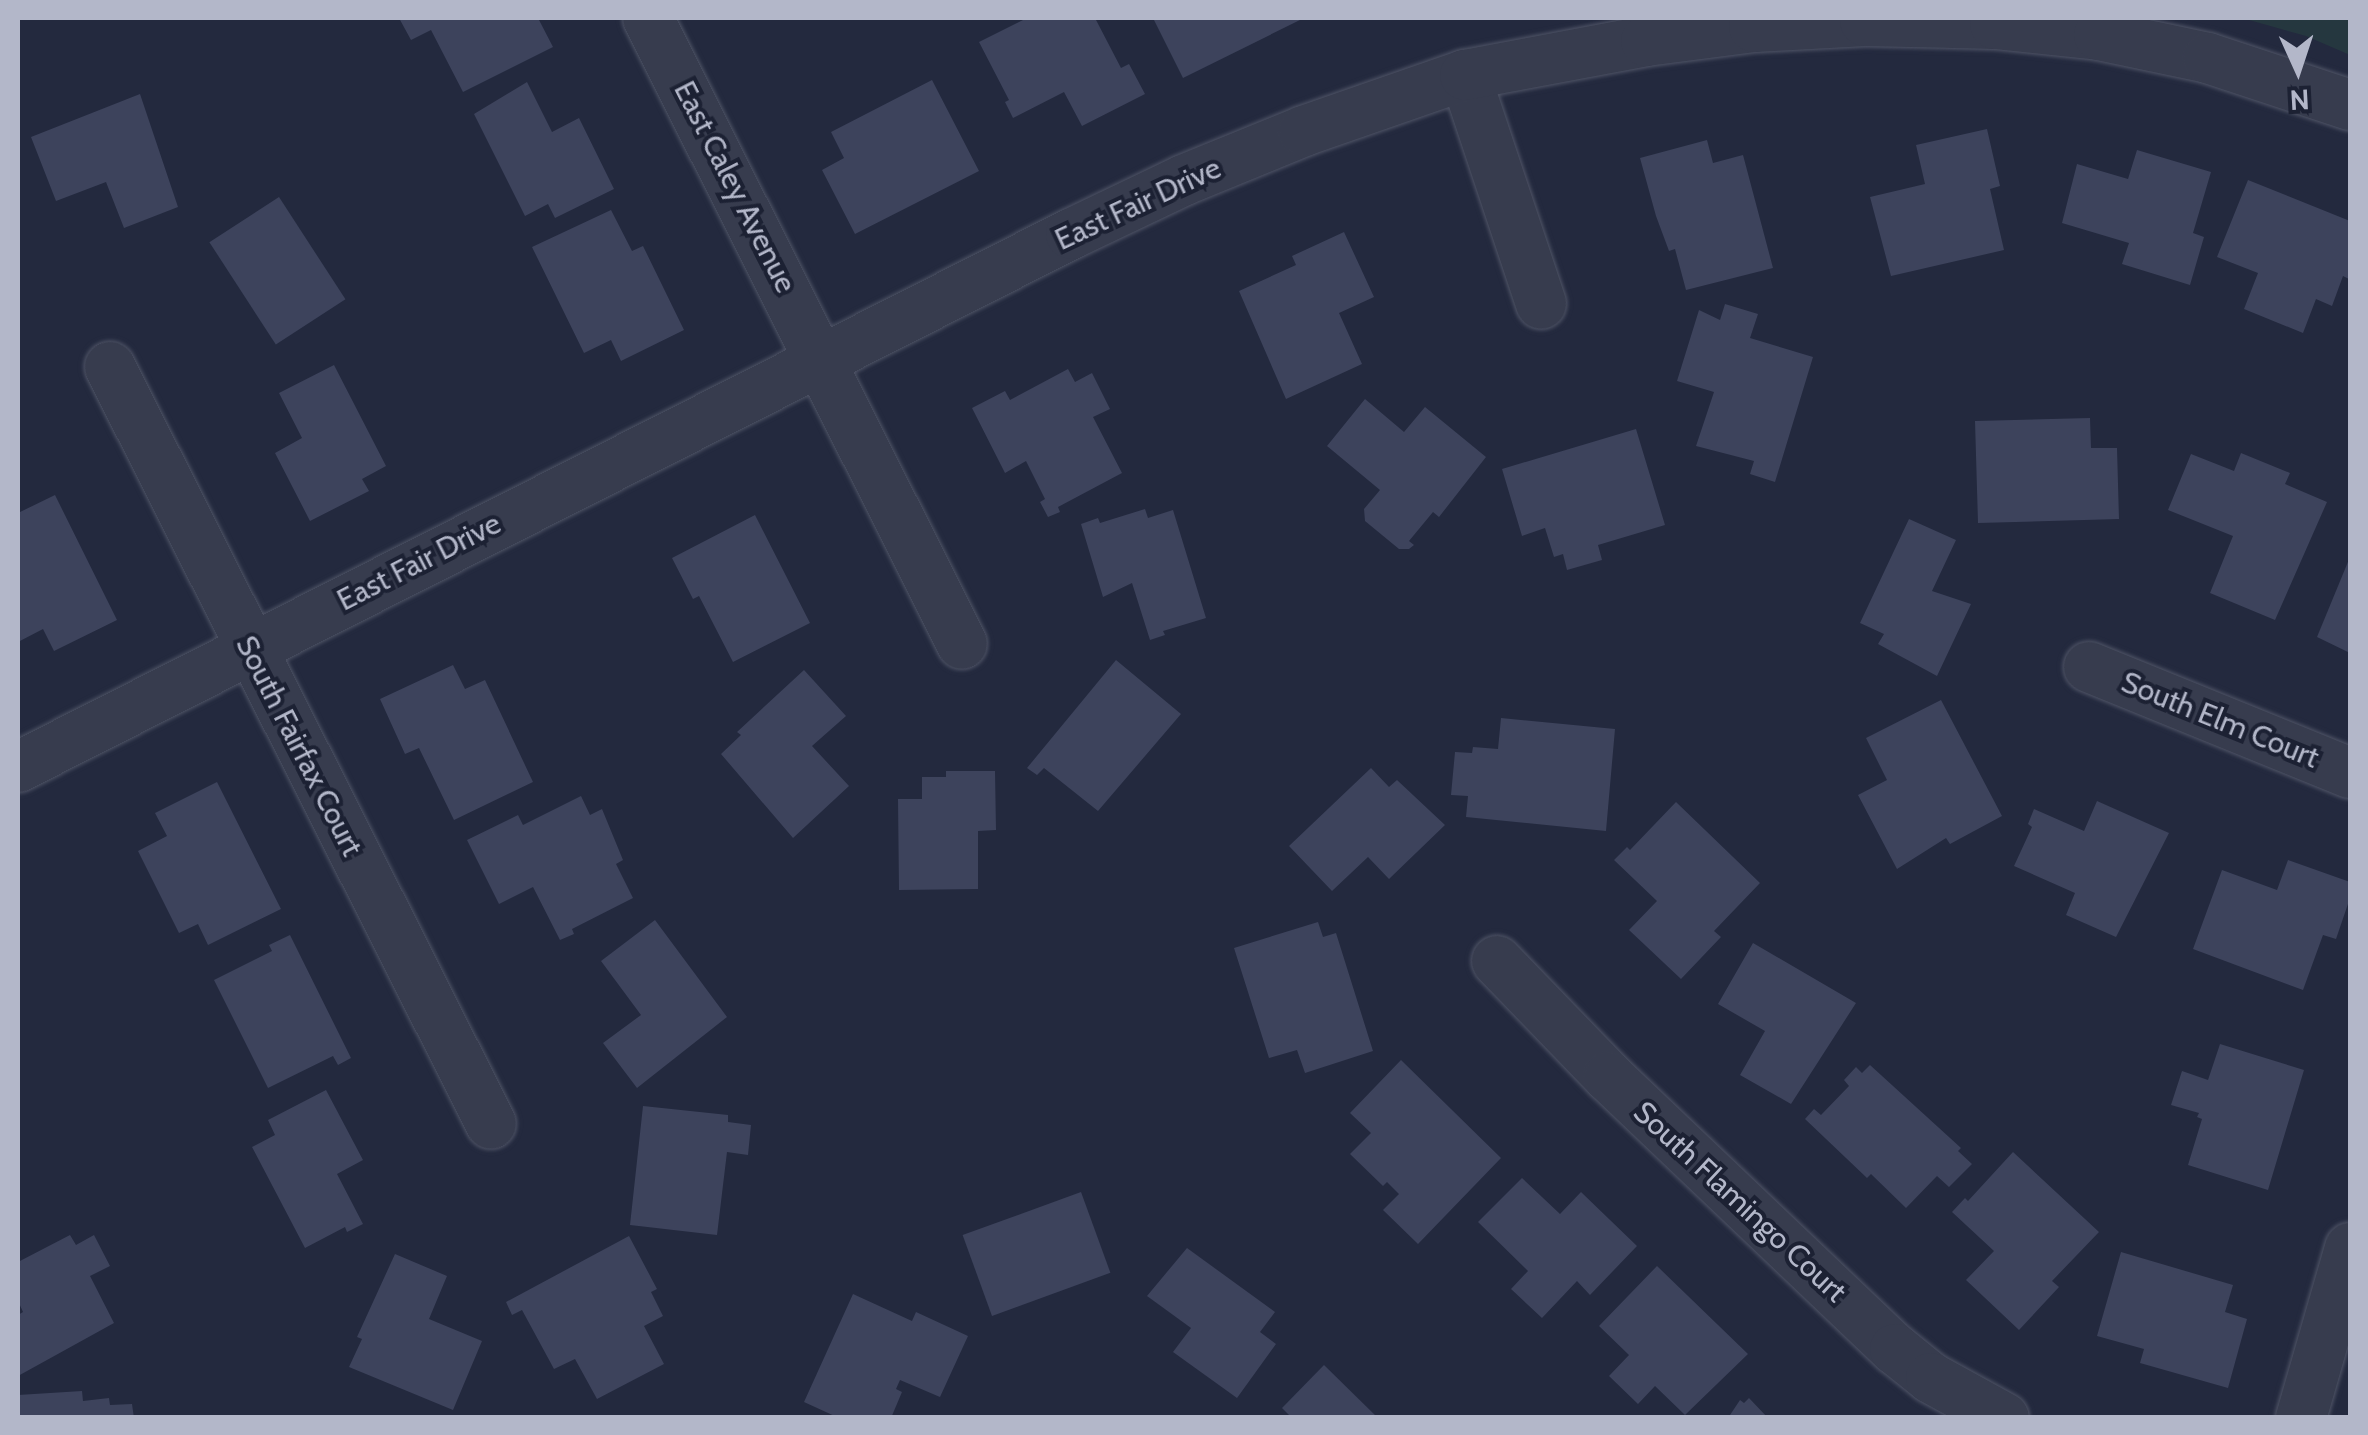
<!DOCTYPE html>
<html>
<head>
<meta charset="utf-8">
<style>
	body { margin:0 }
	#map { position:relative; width:2368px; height:1435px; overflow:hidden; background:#23293e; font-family:Cabin,sans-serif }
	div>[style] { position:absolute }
	.green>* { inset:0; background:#25373f }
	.building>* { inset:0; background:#3d435c; transform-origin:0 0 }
	.roads { filter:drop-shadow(0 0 2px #4f5466) drop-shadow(0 0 2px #4f5466) }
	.minor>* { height:50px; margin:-25px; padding:0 25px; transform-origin:25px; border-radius:25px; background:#373c4e }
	span { translate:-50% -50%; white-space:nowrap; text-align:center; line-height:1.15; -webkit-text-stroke:8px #1c2133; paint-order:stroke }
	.street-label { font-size:30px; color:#b3b7c9 }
	.frame { position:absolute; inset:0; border:20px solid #b3b7c9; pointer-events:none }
	.north { position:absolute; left:2248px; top:20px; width:100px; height:100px; -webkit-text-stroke:8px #1c2133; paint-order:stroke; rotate:177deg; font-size:28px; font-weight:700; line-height:40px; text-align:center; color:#b3b7c9 }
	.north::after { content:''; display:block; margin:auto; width:35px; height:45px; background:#b3b7c9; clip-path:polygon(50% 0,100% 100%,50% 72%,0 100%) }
</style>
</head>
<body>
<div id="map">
	<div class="green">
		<i style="clip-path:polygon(2242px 18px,2350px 18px,2350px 55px,2306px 36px)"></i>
	</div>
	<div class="building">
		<i style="clip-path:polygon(399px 18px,538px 18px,553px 47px,463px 92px,431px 30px,411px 40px)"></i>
		<i style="clip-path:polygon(1027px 18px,1095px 18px,1121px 68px,1129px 64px,1145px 94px,1082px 126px,1064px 92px,1013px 118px,1005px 102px,1009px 100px,979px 42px)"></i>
		<i style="clip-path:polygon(1153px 18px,1298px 18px,1300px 20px,1183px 78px)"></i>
		<i style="clip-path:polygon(932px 80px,979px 171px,855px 234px,822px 170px,844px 158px,831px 132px)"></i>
		<i style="clip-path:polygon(527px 82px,552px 132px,579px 118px,614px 189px,555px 218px,548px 204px,525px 216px,474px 114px)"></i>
		<i style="clip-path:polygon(140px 94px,178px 207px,124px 228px,106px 182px,56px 201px,31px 137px)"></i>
		<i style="clip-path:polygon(1987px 129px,2000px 186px,1990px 189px,2004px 250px,1891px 276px,1870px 197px,1925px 184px,1916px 145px)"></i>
		<i style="clip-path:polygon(1707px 140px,1713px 163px,1743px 155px,1773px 268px,1686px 290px,1675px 249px,1669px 251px,1656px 216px,1640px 158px)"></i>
		<i style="clip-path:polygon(2137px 150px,2211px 172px,2193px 233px,2204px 237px,2190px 285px,2122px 264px,2129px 243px,2062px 223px,2077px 164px,2128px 179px)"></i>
		<i style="clip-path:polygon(2248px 180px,2350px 221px,2349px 279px,2343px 276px,2332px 306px,2316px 299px,2303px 333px,2244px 309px,2258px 273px,2217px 257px)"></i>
		<i style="left:279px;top:197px;width:122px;height:83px;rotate:57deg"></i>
		<i style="clip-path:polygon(611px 210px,632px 251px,643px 246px,684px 330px,621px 361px,611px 340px,584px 353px,532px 247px)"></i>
		<i style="clip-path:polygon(1344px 232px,1374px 297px,1339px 313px,1362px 364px,1286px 399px,1239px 291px,1296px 265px,1292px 256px)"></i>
		<i style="clip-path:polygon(1725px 304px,1758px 314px,1750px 338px,1813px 357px,1775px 482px,1750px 474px,1754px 461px,1696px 446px,1714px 392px,1677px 381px,1699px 310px,1720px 320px)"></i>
		<i style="clip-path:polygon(334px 365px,386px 466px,362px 479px,369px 491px,310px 521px,275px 453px,302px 438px,279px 393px)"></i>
		<i style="clip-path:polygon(1068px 369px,1075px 382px,1092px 373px,1110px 409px,1093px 417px,1122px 473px,1058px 507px,1060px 512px,1048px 517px,1040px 502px,1045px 499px,1026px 461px,1005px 473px,972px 408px,1005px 391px,1010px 400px)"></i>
		<i style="clip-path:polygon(1365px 399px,1404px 432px,1425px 407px,1486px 457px,1439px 517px,1433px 512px,1409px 541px,1414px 545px,1409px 549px,1399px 549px,1365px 521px,1364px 509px,1380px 490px,1327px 446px)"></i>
		<i style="clip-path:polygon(2090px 418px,2091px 448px,2117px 448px,2119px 519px,1978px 523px,1975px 421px)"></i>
		<i style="clip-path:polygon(1636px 429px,1665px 525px,1598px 545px,1602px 560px,1567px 570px,1563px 554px,1554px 557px,1545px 528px,1522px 536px,1502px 469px)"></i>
		<i style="clip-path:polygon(2241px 453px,2290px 473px,2285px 484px,2327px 502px,2275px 620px,2210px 593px,2233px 536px,2168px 510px,2191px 454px,2234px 471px)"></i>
		<i style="clip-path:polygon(55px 495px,117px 620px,54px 651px,43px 629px,18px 642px,18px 513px)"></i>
		<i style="clip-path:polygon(1145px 509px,1148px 518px,1173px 510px,1206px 618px,1163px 631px,1165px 635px,1150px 640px,1132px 583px,1103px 597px,1081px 524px,1098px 518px,1100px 523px)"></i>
		<i style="clip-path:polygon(755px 515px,810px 623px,733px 662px,699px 596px,693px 599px,672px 558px)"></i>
		<i style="clip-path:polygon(1909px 519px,1956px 540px,1932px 591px,1971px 604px,1937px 676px,1878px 644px,1884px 634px,1860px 623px)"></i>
		<i style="clip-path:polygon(2350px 557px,2350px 653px,2317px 637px)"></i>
		<i style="clip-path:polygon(1116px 660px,1181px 714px,1098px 811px,1044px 768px,1037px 775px,1027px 768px)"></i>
		<i style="clip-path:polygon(453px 665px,465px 689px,485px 680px,533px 782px,454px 820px,419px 748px,405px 754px,380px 699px)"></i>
		<i style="clip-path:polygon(804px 670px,846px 716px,812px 746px,849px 786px,793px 838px,721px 754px,741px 735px,737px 732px)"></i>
		<i style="clip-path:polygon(1941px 700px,2002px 816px,1950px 844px,1946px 838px,1897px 869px,1858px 795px,1887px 780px,1866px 738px)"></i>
		<i style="clip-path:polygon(1501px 718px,1615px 729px,1606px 831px,1466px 817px,1468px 796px,1451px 795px,1455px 752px,1472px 753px,1473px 747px,1498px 749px)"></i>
		<i style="clip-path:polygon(1371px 768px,1389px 787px,1397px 780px,1445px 825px,1389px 879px,1368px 857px,1332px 891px,1289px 846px)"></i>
		<i style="clip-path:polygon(946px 771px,995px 771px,996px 830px,978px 831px,978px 889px,899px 890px,898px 799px,922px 799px,922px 777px,946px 777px)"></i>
		<i style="clip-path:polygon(217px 782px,281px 909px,208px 945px,198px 924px,179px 933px,138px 851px,167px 836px,155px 813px)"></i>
		<i style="clip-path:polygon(581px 796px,590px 815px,602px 809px,623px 860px,616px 864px,633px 898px,572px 929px,574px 934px,560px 940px,533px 887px,499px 904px,467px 840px,518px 815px,523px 825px)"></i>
		<i style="clip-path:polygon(2097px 801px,2169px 833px,2116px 937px,2066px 915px,2075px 893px,2014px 866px,2032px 827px,2028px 824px,2034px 809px,2084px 831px)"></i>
		<i style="clip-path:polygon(1676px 802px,1760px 883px,1714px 931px,1721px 937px,1681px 979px,1629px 930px,1657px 901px,1614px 860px,1627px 847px,1630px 850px)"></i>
		<i style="clip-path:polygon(2288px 860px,2350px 882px,2350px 898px,2336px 939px,2323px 935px,2303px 990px,2193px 949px,2222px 870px,2277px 890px)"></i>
		<i style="clip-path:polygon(655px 920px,727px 1017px,637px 1088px,603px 1043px,641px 1015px,601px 961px)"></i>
		<i style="clip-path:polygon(1318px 922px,1323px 937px,1336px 933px,1373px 1051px,1305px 1073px,1297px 1050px,1269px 1058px,1234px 948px)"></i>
		<i style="clip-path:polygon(290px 935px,351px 1058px,338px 1065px,333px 1056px,268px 1088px,214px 980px,272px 951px,269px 945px)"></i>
		<i style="clip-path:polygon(1753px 943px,1856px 1003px,1791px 1104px,1740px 1075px,1765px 1031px,1718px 1004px)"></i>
		<i style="clip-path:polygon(2220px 1044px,2304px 1070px,2268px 1190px,2188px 1165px,2202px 1119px,2197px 1117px,2199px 1113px,2171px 1105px,2182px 1071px,2208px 1080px)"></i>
		<i style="clip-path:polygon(1401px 1060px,1501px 1158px,1418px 1244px,1383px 1210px,1399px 1194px,1387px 1182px,1383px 1186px,1350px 1154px,1371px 1133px,1350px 1113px)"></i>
		<i style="clip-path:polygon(1870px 1065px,1961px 1148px,1958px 1151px,1972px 1164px,1949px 1187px,1937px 1176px,1906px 1208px,1871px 1174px,1867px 1178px,1805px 1119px,1814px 1109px,1821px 1115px,1849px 1086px,1844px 1080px,1856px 1067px,1862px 1073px)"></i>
		<i style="clip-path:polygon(326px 1090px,363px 1160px,337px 1174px,363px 1224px,347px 1232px,345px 1227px,305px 1248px,252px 1147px,275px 1135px,268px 1120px)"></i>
		<i style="clip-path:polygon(643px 1106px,728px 1115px,728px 1122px,751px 1125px,748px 1155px,727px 1152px,717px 1235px,630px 1225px)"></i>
		<i style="clip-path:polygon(2013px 1152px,2099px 1232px,2052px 1281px,2059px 1287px,2019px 1330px,1966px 1280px,1994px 1251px,1952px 1212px,1965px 1198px,1968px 1201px)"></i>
		<i style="clip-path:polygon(1522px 1178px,1560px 1214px,1581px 1192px,1637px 1246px,1590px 1295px,1577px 1281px,1542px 1318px,1511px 1289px,1528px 1271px,1478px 1222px)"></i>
		<i style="left:1081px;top:1192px;width:86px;height:126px;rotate:70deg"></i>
		<i style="clip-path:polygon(70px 1235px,76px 1245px,94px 1235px,110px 1266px,90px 1276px,114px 1323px,18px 1376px,18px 1315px,23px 1312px,18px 1301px,18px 1262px)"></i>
		<i style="clip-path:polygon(629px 1236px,657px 1289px,651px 1292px,663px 1316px,644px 1326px,664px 1364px,597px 1399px,575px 1359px,554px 1369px,522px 1310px,512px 1315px,506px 1302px)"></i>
		<i style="clip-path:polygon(1187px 1248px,1275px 1312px,1260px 1332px,1276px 1344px,1237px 1398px,1173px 1352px,1191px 1328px,1147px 1296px)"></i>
		<i style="clip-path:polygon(2121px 1252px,2233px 1285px,2225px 1312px,2247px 1319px,2228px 1388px,2140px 1363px,2144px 1349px,2097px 1336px)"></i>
		<i style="clip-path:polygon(395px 1254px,447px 1276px,429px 1319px,482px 1341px,453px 1410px,349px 1367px,362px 1339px,357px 1337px)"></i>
		<i style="clip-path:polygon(1657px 1266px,1748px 1354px,1685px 1415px,1655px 1386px,1638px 1404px,1609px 1376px,1629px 1355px,1599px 1326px)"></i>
		<i style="clip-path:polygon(853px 1294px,912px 1321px,916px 1312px,968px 1336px,940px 1397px,900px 1380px,896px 1389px,902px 1392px,891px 1418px,839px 1418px,804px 1402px)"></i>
		<i style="clip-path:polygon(1324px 1365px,1378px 1418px,1292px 1418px,1282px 1408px)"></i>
		<i style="clip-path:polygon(82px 1391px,83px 1401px,109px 1398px,110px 1405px,132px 1404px,134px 1418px,18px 1418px,18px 1395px)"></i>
		<i style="clip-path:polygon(1749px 1398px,1768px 1418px,1728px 1418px,1740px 1400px,1744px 1403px)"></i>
	</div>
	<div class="roads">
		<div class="minor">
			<i style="left:648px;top:18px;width:700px;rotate:63.36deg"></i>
			<i style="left:1465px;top:75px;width:241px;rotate:71.6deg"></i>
			<i style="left:110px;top:367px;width:847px;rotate:63.28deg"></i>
			<i style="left:2089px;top:667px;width:282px;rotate:22.1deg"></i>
			<i style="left:18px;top:767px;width:1180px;rotate:-26.85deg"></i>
			<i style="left:1071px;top:234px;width:125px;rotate:-25.5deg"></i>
			<i style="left:1184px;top:180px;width:130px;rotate:-22.2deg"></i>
			<i style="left:1304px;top:131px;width:170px;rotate:-19.2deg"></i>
			<i style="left:1465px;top:75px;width:184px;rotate:-10.6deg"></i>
			<i style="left:1646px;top:41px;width:109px;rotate:-7.4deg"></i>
			<i style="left:1754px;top:27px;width:111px;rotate:-3.1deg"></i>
			<i style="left:1865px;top:21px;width:130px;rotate:1.3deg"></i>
			<i style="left:1995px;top:24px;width:105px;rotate:6deg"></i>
			<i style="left:2099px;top:35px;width:111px;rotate:11.9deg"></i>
			<i style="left:2208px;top:58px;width:150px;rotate:18.3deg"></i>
			<i style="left:1497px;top:961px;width:161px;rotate:46deg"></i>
			<i style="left:1609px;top:1077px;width:395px;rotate:43.6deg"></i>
			<i style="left:1895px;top:1349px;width:46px;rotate:38.9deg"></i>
			<i style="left:1931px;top:1378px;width:83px;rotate:28.7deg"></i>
			<i style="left:2301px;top:1418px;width:177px;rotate:-73.9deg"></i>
		</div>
	</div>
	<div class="street-label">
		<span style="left:735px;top:187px;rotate:63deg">East Caley Avenue</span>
		<span style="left:1138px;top:204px;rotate:-25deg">East Fair Drive</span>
		<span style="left:419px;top:562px;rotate:-27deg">East Fair Drive</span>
		<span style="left:2220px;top:720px;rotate:22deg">South Elm Court</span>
		<span style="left:299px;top:746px;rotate:63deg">South Fairfax Court</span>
		<span style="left:1740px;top:1202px;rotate:43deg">South Flamingo Court</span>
	</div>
	<div class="frame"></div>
	<div class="north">N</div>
</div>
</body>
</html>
